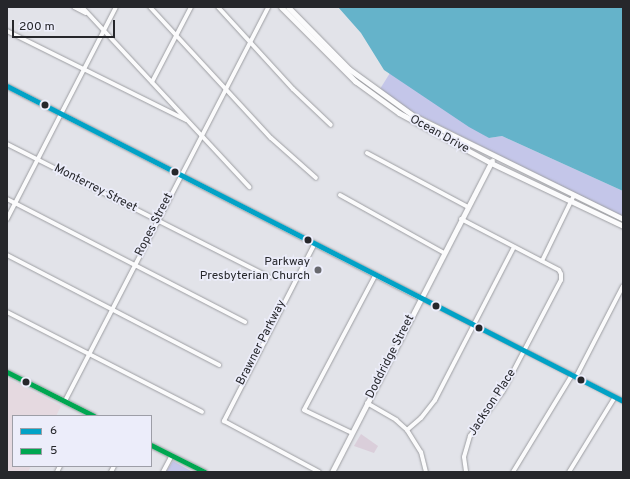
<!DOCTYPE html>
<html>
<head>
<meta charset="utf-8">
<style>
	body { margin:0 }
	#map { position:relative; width:630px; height:479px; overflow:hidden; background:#e2e3e9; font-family:Overpass,sans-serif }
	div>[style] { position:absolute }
	.medical>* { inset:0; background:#e5d9e0 }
	.green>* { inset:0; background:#c4c6e9 }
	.water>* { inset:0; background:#65b3ca }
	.building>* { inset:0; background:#daceda }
	.roads { filter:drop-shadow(0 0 1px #9d9ea2) drop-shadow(0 0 1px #9d9ea2) }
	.minor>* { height:4px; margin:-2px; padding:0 2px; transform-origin:2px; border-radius:2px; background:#fbfbfc }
	.major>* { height:5px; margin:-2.5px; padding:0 2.5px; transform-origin:2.5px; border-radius:2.5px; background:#fbfbfc }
	.bus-1>* { height:5px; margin:-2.5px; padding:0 2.5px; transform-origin:2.5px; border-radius:2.5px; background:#02a2c6 }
	.bus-2>* { height:5px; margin:-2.5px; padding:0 2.5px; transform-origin:2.5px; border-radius:2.5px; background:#00a651 }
	.dots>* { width:11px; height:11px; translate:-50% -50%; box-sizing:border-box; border:2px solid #ecedfa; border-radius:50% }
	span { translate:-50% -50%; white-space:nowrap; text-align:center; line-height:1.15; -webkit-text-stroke:3.5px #ecedfa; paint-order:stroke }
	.street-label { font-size:12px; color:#26272b }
	.poi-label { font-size:12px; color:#26272b }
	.right { translate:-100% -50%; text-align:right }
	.frame { position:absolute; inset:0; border:8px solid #26272b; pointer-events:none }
	.legend { position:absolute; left:12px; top:415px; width:140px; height:52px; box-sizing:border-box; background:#ecedfa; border:1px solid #9d9ea7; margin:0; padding:5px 7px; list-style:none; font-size:12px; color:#26272b }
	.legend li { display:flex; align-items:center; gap:8px; height:20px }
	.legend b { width:20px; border:1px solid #9d9ea7 }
	.scale { position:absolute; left:12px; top:20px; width:103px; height:18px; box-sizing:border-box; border:2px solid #26272b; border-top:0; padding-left:5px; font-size:12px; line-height:14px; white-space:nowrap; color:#26272b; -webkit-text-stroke:3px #ecedfa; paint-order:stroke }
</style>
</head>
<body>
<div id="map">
	<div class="medical">
		<i style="clip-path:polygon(7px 378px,61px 406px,56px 416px,13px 416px,13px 466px,31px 466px,28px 472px,7px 472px)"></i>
	</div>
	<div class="green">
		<i style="clip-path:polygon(390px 73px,489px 138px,502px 136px,623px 191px,623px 217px,403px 107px,380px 89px)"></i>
		<i style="clip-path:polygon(173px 461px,191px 471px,192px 472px,166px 472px)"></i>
	</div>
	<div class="water">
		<i style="clip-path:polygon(338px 7px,623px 7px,623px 191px,502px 136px,489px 138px,469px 127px,384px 70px,361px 33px)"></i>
	</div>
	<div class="building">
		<i style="clip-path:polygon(361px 434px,378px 446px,374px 453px,354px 446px)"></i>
	</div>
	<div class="roads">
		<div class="minor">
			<i style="left:74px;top:7px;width:13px;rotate:27deg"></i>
			<i style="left:82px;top:7px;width:246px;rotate:47.1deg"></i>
			<i style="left:150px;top:7px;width:178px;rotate:47.3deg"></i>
			<i style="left:271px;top:138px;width:60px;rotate:41.6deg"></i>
			<i style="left:218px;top:7px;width:111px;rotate:47.6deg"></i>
			<i style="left:293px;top:89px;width:52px;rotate:43.5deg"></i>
			<i style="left:7px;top:31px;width:200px;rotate:26.4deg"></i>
			<i style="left:152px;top:82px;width:85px;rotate:-62.5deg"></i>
			<i style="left:7px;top:144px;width:294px;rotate:26.9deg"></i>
			<i style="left:367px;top:153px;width:115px;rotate:28.1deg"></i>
			<i style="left:340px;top:195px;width:119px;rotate:29.1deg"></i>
			<i style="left:7px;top:199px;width:268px;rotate:27.3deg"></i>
			<i style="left:7px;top:219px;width:238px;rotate:-62.8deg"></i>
			<i style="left:461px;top:219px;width:110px;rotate:27.5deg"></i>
			<i style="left:559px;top:270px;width:4px;rotate:63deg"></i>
			<i style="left:561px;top:274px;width:6px;rotate:90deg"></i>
			<i style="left:561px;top:280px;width:125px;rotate:117.6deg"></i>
			<i style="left:503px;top:391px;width:56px;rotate:126.3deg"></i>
			<i style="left:470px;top:436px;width:22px;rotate:106deg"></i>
			<i style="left:464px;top:457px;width:15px;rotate:82deg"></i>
			<i style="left:314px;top:245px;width:198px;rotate:117.1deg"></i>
			<i style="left:224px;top:421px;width:108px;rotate:28.2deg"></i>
			<i style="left:7px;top:255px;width:239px;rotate:27.4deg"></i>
			<i style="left:542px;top:261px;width:73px;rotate:-64.1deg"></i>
			<i style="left:421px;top:298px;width:227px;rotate:27deg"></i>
			<i style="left:7px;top:312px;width:219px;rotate:27.1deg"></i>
			<i style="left:576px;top:377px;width:102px;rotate:-62.7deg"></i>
			<i style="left:65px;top:401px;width:443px;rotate:-62.7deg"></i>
			<i style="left:367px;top:403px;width:34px;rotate:30deg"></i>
			<i style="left:396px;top:420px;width:15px;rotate:42deg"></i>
			<i style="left:407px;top:430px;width:26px;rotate:58deg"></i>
			<i style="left:421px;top:452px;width:21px;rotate:76deg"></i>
			<i style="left:407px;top:430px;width:18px;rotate:-41deg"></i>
			<i style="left:421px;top:418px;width:23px;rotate:-52deg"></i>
			<i style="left:435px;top:400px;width:172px;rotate:-62.7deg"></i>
			<i style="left:352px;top:433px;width:53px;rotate:-154.4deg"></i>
			<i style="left:304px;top:410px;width:152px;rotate:-62.1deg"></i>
			<i style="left:57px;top:472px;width:7px;rotate:-63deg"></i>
			<i style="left:111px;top:472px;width:7px;rotate:-63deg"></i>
			<i style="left:163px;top:472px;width:19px;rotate:-62deg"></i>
			<i style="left:513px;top:472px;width:114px;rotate:-58.7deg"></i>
			<i style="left:569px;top:472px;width:88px;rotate:-58.5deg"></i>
		</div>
		<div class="major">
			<i style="left:281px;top:7px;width:105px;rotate:45deg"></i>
			<i style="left:355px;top:81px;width:54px;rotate:36deg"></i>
			<i style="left:399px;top:113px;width:105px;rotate:28.5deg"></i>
			<i style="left:491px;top:163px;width:146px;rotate:25.5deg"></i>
			<i style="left:288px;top:7px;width:87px;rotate:45.5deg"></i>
			<i style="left:349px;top:69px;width:80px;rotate:35.9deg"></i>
			<i style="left:414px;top:116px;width:233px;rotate:26.2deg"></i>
			<i style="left:7px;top:86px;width:465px;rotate:27.1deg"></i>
			<i style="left:7px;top:372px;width:97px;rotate:26.8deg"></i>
			<i style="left:151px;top:445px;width:60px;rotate:26.6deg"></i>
			<i style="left:332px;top:472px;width:350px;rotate:-62.8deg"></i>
		</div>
	</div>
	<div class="bus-1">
		<i style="left:7px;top:86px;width:692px;rotate:27.08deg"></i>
	</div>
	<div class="bus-2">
		<i style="left:7px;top:372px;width:97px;rotate:26.8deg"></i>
		<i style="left:151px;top:445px;width:60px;rotate:26.6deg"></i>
	</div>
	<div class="dots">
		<i style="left:45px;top:105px;background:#26272b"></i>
		<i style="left:175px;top:172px;background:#26272b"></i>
		<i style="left:308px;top:240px;background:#26272b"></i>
		<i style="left:318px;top:270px;background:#68696e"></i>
		<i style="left:436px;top:306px;background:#26272b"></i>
		<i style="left:479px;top:328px;background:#26272b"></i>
		<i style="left:581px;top:380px;background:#26272b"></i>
		<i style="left:26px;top:382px;background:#26272b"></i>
	</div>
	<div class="street-label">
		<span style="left:439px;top:135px;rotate:29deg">Ocean Drive</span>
		<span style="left:95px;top:189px;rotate:27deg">Monterrey Street</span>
		<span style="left:155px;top:225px;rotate:-63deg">Ropes Street</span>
		<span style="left:262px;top:343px;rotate:-63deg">Brawner Parkway</span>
		<span style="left:391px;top:357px;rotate:-63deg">Doddridge Street</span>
		<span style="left:493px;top:403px;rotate:-57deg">Jackson Place</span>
	</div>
	<div class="poi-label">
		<span class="right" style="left:310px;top:270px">Parkway<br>Presbyterian Church</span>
	</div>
	<div class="frame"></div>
	<ul class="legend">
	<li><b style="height:5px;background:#02a2c6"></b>6</li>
	<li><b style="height:5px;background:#00a651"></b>5</li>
	</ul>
	<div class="scale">200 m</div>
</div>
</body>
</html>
